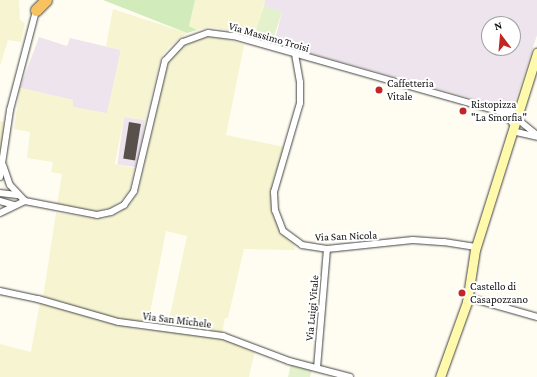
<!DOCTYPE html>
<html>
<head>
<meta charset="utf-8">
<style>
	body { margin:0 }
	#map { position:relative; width:537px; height:377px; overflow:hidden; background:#fffdf1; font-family:"Crimson Pro",serif }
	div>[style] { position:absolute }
	.industrial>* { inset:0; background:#ede4ee; transform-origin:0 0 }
	.farmland>* { inset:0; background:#f6f4d1 }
	.green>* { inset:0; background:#d1ebba }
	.pitch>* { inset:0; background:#e3f2cc; transform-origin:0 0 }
	.building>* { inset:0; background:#58514b; transform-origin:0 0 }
	.roads { filter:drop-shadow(0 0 1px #424242) drop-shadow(0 0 1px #424242) }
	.minor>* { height:6px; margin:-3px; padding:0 3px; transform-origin:3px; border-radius:3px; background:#fff }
	.secondary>* { height:9px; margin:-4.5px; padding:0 4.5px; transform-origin:4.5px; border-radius:4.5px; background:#fff9ac }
	.trunk>* { height:11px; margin:-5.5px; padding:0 5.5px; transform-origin:5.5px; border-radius:5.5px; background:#f8c25f }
	.dots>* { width:11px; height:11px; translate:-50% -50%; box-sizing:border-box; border:2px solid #fff; border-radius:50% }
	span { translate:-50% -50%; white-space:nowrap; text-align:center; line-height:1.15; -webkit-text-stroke:4px #fff; paint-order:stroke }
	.street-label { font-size:11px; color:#0f0f0f }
	.poi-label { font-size:11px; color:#0f0f0f }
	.left { translate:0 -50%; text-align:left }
	.north { position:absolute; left:481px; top:16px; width:40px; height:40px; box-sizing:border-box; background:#fff; border:1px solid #9f9f9f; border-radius:50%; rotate:344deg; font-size:11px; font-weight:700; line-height:16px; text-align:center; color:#0f0f0f }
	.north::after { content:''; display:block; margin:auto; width:14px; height:18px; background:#c32424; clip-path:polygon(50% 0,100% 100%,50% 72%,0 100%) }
</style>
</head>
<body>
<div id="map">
	<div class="industrial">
		<i style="clip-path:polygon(evenodd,265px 0,537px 0,537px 35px,513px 108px,510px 109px,274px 43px,282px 12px,264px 6px,265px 0,489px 24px,513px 24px,513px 48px,489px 48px,489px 24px)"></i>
		<i style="clip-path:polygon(39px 37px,67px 46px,70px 38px,121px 50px,107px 114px,73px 107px,73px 100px,20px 88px)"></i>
		<i style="left:124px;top:117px;width:21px;height:48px;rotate:8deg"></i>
	</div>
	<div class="farmland">
		<i style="clip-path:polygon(0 0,19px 0,20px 20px,25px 23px,21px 42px,8px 40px,0 66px)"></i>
		<i style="clip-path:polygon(195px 0,265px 0,255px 38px,233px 31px,210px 27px,197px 30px,189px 26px)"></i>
		<i style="clip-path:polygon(113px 9px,187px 33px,169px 47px,161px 57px,145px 120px,124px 117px,115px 164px,135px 168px,130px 187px,126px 195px,112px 207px,95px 211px,57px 204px,62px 174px,51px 172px,53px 162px,27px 158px,30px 132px,14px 129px,20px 88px,73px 100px,73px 107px,107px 113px,121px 50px,106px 46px)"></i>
		<i style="clip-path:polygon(204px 37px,223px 38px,244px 45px,226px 135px,284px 147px,272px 184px,272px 213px,281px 231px,294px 242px,295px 250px,244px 249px,228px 318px,225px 318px,222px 333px,168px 325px,187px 236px,166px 231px,148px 323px,120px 320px,43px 298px,56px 213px,103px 219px,119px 213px,131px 203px,139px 189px,168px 63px,181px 48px)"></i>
		<i style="clip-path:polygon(0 121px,4px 122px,0 157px)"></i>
		<i style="clip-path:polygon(40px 302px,137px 329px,221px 337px,255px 351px,249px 377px,0 377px,0 344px,31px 352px)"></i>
	</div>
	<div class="green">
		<i style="clip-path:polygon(103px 0,195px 0,189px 26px,197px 30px,187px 33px)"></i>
	</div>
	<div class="pitch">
		<i style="left:264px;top:6px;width:19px;height:33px;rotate:18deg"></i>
		<i style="clip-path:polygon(291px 364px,312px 370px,310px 377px,288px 377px)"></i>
	</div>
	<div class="building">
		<i style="left:129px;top:122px;width:12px;height:37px;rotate:9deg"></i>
	</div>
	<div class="roads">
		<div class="minor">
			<i style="left:295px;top:54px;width:28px;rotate:80deg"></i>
			<i style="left:300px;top:82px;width:21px;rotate:90deg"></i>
			<i style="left:300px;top:103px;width:93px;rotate:106.3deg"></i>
			<i style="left:274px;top:192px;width:18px;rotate:87deg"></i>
			<i style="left:275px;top:210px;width:22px;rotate:69deg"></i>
			<i style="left:283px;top:231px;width:24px;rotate:36deg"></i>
			<i style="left:302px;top:245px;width:25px;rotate:9deg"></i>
			<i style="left:327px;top:249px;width:86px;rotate:-6deg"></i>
			<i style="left:413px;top:240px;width:31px;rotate:4deg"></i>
			<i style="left:444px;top:242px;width:32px;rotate:9deg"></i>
			<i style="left:504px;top:113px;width:16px;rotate:50deg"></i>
			<i style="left:516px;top:118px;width:27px;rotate:39deg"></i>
			<i style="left:512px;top:131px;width:26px;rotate:13deg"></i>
			<i style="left:3px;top:165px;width:21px;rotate:71deg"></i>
			<i style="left:10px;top:185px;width:22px;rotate:47deg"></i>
			<i style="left:25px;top:201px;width:73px;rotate:11deg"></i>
			<i style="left:97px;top:215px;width:14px;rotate:-12deg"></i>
			<i style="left:111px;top:212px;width:15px;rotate:-28deg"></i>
			<i style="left:124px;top:205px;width:17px;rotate:-54deg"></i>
			<i style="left:134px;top:191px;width:134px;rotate:-76.6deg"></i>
			<i style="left:165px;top:61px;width:26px;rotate:-47deg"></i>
			<i style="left:183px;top:42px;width:27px;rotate:-20deg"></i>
			<i style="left:208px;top:33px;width:26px;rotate:7deg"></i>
			<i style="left:234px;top:36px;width:281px;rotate:15.9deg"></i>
			<i style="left:504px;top:113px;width:15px;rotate:-8deg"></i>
			<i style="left:0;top:177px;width:68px;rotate:-81.5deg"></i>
			<i style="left:10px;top:110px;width:106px;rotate:-75.3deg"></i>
			<i style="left:0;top:193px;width:17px;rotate:7deg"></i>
			<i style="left:0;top:201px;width:15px;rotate:16deg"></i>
			<i style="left:0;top:213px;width:28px;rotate:-26deg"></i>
			<i style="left:0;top:291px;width:39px;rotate:12deg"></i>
			<i style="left:38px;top:299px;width:84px;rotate:15.9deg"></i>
			<i style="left:119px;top:322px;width:105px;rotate:7.7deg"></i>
			<i style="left:223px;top:336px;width:71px;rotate:20.7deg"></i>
			<i style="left:289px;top:361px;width:63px;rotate:14.7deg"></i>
			<i style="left:467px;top:297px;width:73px;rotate:15.9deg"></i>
			<i style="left:317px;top:368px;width:119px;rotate:-85.2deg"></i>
		</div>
		<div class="secondary">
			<i style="left:440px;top:377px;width:80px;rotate:-70.2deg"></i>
			<i style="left:467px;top:302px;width:53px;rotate:-81.3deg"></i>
			<i style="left:475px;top:250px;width:207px;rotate:-72.5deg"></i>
		</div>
		<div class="trunk">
			<i style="left:36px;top:10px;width:14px;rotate:-45deg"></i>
		</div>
	</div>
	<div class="dots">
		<i style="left:379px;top:90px;background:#c32424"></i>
		<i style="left:463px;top:111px;background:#c32424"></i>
		<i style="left:462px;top:293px;background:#c32424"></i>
	</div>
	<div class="street-label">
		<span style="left:269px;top:37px;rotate:16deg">Via Massimo Troisi</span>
		<span style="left:346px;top:236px;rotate:-2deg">Via San Nicola</span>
		<span style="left:312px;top:308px;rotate:-85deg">Via Luigi Vitale</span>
		<span style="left:177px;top:320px;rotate:7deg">Via San Michele</span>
	</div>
	<div class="poi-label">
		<span class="left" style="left:387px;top:90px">Caffetteria<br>Vitale</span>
		<span class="left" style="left:471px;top:111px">Ristopizza<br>"La Smorfia"</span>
		<span class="left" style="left:470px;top:293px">Castello di<br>Casapozzano</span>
	</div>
	<div class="north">N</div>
</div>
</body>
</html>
